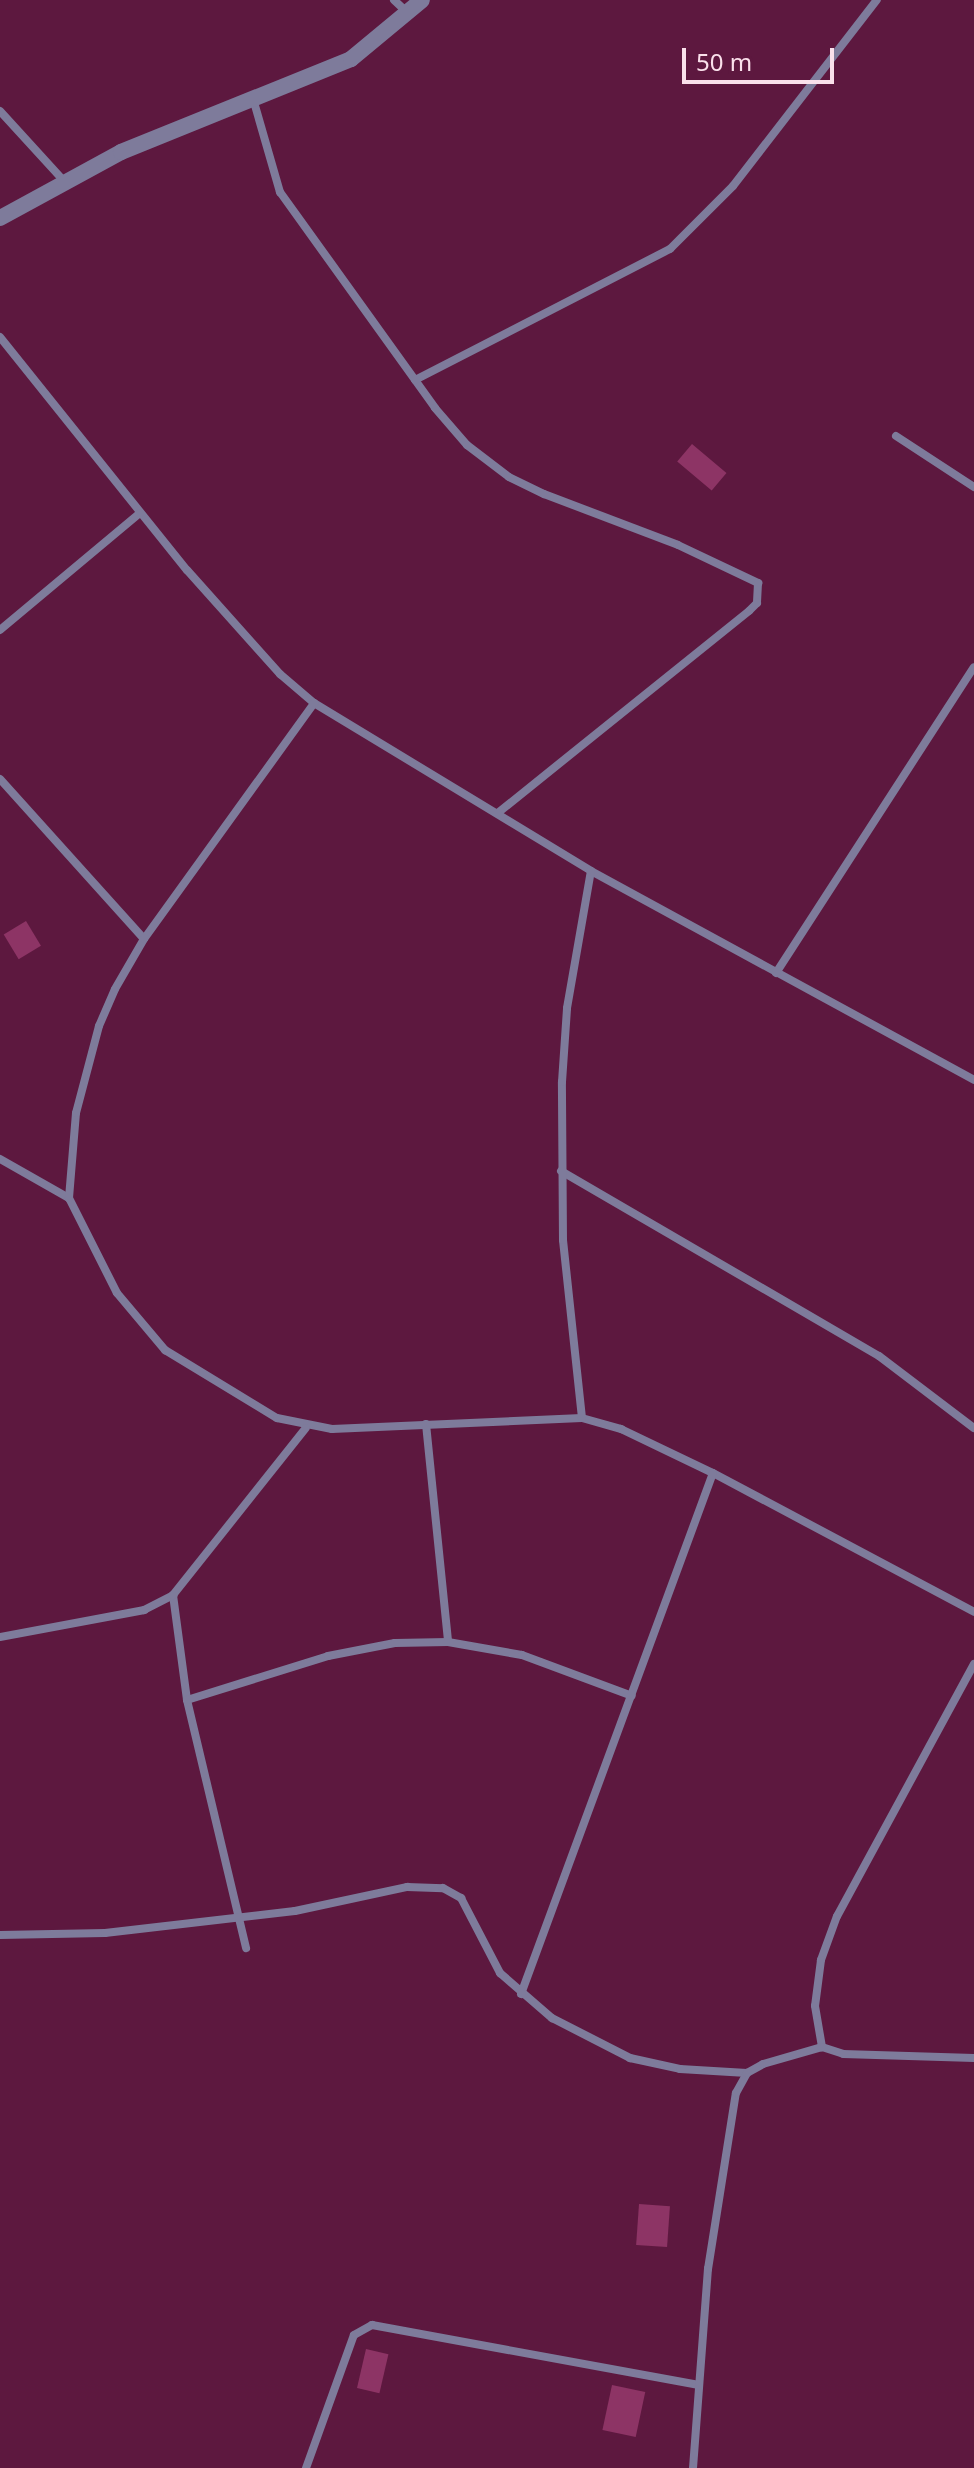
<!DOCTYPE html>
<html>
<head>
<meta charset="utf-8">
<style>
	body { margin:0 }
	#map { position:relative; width:974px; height:2468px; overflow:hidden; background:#5d183f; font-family:"Noto Sans",sans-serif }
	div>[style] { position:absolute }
	.building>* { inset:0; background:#8d3465; transform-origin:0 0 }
	.service>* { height:8px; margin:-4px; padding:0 4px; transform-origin:4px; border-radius:4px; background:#7e7b9b }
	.minor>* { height:16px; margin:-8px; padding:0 8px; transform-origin:8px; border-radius:8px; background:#7e7b9b }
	span { translate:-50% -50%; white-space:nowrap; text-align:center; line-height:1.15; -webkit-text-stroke:7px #5d183f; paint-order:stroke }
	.scale { position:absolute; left:682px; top:48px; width:152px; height:36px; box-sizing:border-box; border:4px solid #fae0eb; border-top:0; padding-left:10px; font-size:24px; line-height:28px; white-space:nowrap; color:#fae0eb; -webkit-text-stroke:6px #5d183f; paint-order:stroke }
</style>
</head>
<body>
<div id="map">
	<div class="building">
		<i style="left:692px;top:444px;width:45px;height:23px;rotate:40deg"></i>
		<i style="left:26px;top:921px;width:29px;height:26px;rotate:59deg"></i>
		<i style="left:639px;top:2204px;width:31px;height:41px;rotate:4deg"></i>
		<i style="left:366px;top:2349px;width:23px;height:40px;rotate:13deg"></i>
		<i style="left:612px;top:2385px;width:34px;height:46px;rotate:12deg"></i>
	</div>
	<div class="service">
		<i style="left:394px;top:0;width:19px;rotate:43deg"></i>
		<i style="left:254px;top:102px;width:94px;rotate:73.9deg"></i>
		<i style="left:280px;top:192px;width:266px;rotate:54.3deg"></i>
		<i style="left:435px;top:408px;width:49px;rotate:49.1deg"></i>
		<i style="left:467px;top:445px;width:53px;rotate:37.3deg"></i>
		<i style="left:509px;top:477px;width:39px;rotate:26deg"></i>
		<i style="left:544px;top:494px;width:143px;rotate:20.8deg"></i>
		<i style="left:678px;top:545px;width:89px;rotate:25.4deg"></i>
		<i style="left:758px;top:583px;width:20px;rotate:93deg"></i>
		<i style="left:757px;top:603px;width:11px;rotate:135deg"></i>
		<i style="left:749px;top:611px;width:321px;rotate:141.2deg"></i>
		<i style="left:0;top:111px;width:95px;rotate:47.6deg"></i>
		<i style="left:0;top:337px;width:299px;rotate:51.3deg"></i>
		<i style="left:187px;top:570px;width:140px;rotate:48.2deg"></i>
		<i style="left:280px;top:674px;width:45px;rotate:40.5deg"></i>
		<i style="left:314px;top:703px;width:324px;rotate:31.2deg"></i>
		<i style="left:591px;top:871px;width:436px;rotate:28.6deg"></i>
		<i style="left:415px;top:380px;width:287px;rotate:-27.2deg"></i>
		<i style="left:670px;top:249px;width:89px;rotate:-45deg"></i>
		<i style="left:733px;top:186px;width:235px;rotate:-52.3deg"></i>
		<i style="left:896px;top:436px;width:93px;rotate:33.2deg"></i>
		<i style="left:0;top:630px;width:182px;rotate:-39.9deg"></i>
		<i style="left:0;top:779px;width:215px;rotate:48deg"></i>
		<i style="left:776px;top:973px;width:364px;rotate:-57.1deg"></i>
		<i style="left:0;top:1159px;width:79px;rotate:29.5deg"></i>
		<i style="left:69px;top:1198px;width:106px;rotate:63.2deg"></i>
		<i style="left:117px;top:1293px;width:75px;rotate:49.9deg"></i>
		<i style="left:165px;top:1350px;width:131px;rotate:31.3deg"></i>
		<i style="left:277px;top:1418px;width:56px;rotate:11.3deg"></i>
		<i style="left:332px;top:1429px;width:250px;rotate:-2.5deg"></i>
		<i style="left:582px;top:1418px;width:41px;rotate:15.8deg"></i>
		<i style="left:621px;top:1429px;width:102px;rotate:25.6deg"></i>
		<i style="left:713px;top:1473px;width:296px;rotate:28deg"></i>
		<i style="left:561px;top:1171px;width:368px;rotate:30.2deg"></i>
		<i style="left:879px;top:1356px;width:119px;rotate:37.2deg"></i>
		<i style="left:69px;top:1198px;width:85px;rotate:-85.3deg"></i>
		<i style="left:76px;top:1113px;width:90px;rotate:-75.2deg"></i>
		<i style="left:99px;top:1026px;width:40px;rotate:-66.6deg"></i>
		<i style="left:115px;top:989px;width:58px;rotate:-59.9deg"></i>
		<i style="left:144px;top:939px;width:291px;rotate:-54.2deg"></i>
		<i style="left:582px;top:1418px;width:179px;rotate:-96.1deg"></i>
		<i style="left:563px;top:1240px;width:158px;rotate:-90.4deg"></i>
		<i style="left:562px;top:1082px;width:74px;rotate:-86.1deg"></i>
		<i style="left:567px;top:1008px;width:139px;rotate:-80.1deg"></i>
		<i style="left:426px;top:1424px;width:219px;rotate:84.2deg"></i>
		<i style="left:173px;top:1595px;width:106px;rotate:82.4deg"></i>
		<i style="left:187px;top:1700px;width:255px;rotate:76.6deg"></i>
		<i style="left:0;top:1637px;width:147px;rotate:-10.6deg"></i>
		<i style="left:144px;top:1610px;width:33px;rotate:-27deg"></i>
		<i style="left:173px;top:1595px;width:213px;rotate:-51.5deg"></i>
		<i style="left:974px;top:1664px;width:287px;rotate:118.5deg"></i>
		<i style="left:837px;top:1916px;width:47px;rotate:110deg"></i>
		<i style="left:821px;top:1960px;width:46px;rotate:97.4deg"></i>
		<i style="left:815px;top:2006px;width:42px;rotate:80.3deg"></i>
		<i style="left:822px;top:2047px;width:22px;rotate:18deg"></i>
		<i style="left:843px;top:2054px;width:131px;rotate:1.7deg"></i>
		<i style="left:187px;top:1700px;width:148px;rotate:-17.3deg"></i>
		<i style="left:328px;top:1656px;width:68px;rotate:-11deg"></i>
		<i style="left:395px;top:1643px;width:53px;rotate:-1.1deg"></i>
		<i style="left:448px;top:1642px;width:75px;rotate:10deg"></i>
		<i style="left:522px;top:1655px;width:117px;rotate:20.4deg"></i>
		<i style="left:0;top:1935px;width:105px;rotate:-1.1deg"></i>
		<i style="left:105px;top:1933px;width:191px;rotate:-6.6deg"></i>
		<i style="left:295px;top:1911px;width:115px;rotate:-12.1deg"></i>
		<i style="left:407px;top:1887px;width:36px;rotate:2deg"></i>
		<i style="left:443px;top:1888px;width:21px;rotate:29deg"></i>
		<i style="left:461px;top:1898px;width:85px;rotate:62.5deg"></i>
		<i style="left:500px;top:1973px;width:69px;rotate:40.9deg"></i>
		<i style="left:552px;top:2018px;width:88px;rotate:27.1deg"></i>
		<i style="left:630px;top:2058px;width:51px;rotate:12.4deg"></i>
		<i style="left:680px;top:2069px;width:67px;rotate:3.4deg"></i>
		<i style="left:521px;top:1994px;width:555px;rotate:-69.77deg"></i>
		<i style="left:306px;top:2468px;width:141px;rotate:-70.2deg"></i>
		<i style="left:354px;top:2335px;width:21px;rotate:-29deg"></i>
		<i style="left:372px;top:2325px;width:331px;rotate:10.4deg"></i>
		<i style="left:693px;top:2468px;width:200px;rotate:-85.7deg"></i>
		<i style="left:708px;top:2269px;width:178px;rotate:-81deg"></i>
		<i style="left:736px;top:2093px;width:23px;rotate:-61deg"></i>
		<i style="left:747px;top:2073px;width:18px;rotate:-29deg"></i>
		<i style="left:763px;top:2064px;width:61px;rotate:-16.1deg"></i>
	</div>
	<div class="minor">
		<i style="left:0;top:218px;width:138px;rotate:-28.6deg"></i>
		<i style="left:121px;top:152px;width:248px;rotate:-22deg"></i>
		<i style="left:351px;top:59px;width:92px;rotate:-39.7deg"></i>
	</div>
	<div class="scale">50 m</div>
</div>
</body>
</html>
